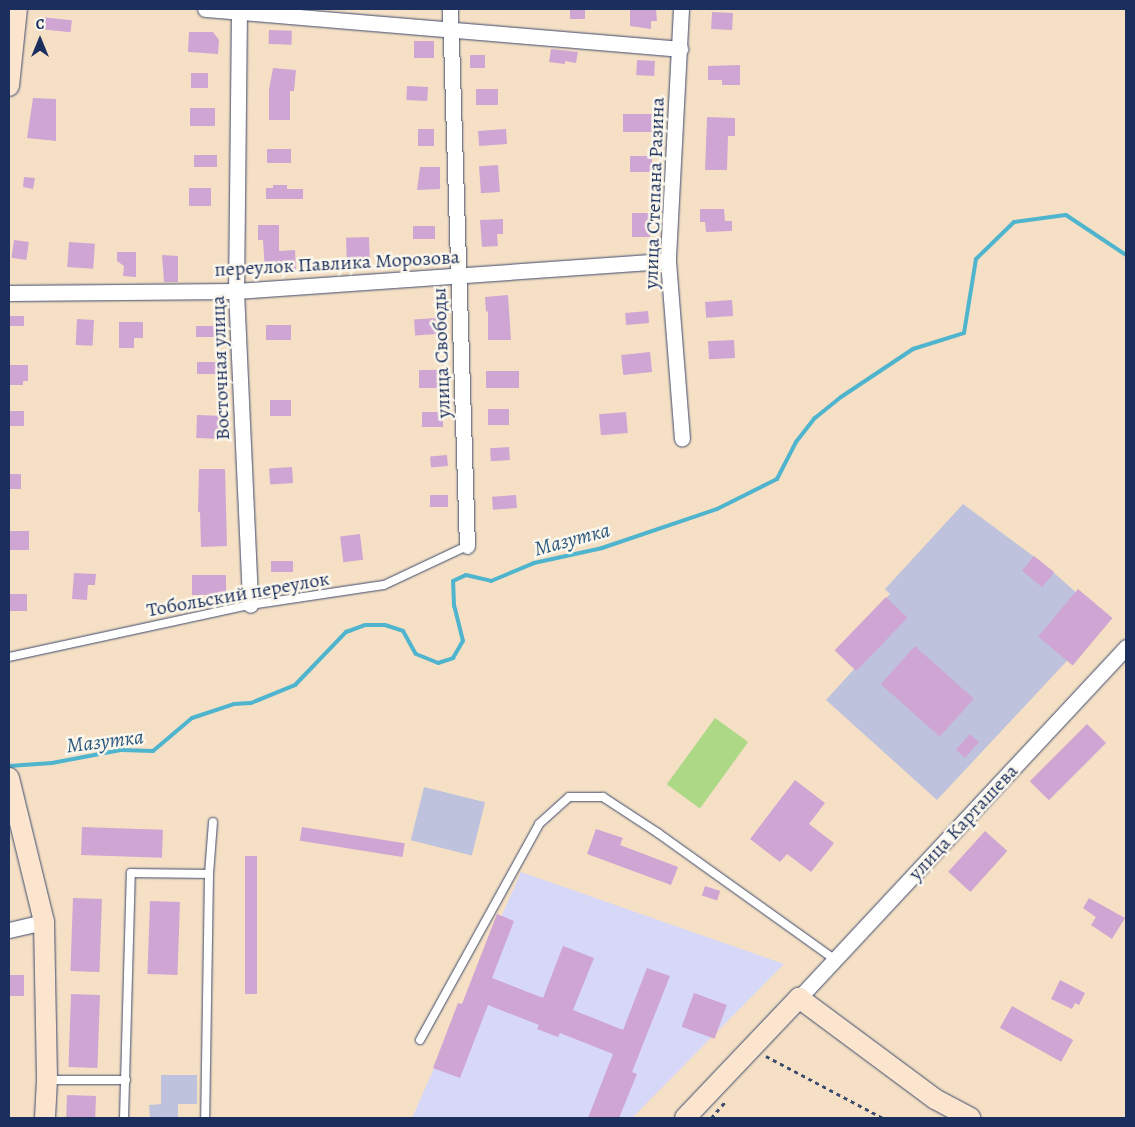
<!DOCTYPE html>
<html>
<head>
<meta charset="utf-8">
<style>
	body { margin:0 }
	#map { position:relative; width:1135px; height:1127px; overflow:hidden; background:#f5e0c5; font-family:Alegreya,serif }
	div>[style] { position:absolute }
	.built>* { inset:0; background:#d7d7f8 }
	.industrial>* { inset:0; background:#bfc2dd; transform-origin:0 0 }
	.green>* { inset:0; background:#add986; transform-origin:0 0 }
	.stream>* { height:4px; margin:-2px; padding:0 2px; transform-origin:2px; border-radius:2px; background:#4fb4cd }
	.building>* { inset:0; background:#cfa5d3; transform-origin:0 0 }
	.path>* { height:2.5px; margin-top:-1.25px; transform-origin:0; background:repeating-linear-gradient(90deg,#3c4a6d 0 4px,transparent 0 8px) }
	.roads { filter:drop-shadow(0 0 1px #3c4a6d) drop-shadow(0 0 1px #3c4a6d) }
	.lane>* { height:8px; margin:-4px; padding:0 4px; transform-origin:4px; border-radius:4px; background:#fff }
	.street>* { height:15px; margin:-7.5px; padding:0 7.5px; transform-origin:7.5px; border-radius:7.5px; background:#fff }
	.secondary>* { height:20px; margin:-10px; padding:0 10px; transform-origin:10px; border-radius:10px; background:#fbe5cf }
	span { translate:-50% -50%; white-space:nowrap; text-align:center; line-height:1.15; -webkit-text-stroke:5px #fbf7ec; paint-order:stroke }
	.street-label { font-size:20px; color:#1b2f5e }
	.water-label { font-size:21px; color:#2b577f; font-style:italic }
	.frame { position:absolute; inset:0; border:10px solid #1b2f5e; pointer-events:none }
	.north { position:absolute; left:15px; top:15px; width:50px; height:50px; -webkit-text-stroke:4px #fbf7ec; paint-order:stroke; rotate:0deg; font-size:14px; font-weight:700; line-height:20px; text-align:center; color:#1b2f5e }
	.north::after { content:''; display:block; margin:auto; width:18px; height:22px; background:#1b2f5e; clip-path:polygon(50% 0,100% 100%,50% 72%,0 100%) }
</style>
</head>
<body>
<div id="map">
	<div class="built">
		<i style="clip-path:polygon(521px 872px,784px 964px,632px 1118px,412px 1118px)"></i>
	</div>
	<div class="industrial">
		<i style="clip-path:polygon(963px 504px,1044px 564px,1106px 619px,937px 800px,826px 700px,855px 668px,837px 652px,890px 594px,885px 589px)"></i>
		<i style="left:424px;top:787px;width:63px;height:55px;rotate:14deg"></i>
		<i style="clip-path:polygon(161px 1075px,197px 1075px,197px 1104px,178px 1104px,178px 1118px,150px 1118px,149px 1105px,161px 1104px)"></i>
	</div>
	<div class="green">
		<i style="left:715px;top:718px;width:41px;height:82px;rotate:36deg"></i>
	</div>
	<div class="stream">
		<i style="left:9px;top:766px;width:43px;rotate:-4deg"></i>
		<i style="left:52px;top:763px;width:70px;rotate:-10.7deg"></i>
		<i style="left:121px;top:750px;width:32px;rotate:2deg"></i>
		<i style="left:153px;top:751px;width:51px;rotate:-40.2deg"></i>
		<i style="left:192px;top:718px;width:44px;rotate:-18.4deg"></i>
		<i style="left:234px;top:704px;width:17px;rotate:-3deg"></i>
		<i style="left:251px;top:703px;width:48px;rotate:-22.2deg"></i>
		<i style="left:295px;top:685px;width:74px;rotate:-46.1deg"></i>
		<i style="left:346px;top:632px;width:20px;rotate:-20deg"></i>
		<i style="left:365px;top:625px;width:20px"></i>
		<i style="left:385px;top:625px;width:19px;rotate:18deg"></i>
		<i style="left:403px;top:631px;width:26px;rotate:61deg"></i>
		<i style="left:416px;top:654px;width:24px;rotate:22deg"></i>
		<i style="left:438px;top:663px;width:16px;rotate:-18deg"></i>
		<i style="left:453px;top:658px;width:20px;rotate:-60deg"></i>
		<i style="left:463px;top:641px;width:36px;rotate:-104deg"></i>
		<i style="left:454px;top:606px;width:25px;rotate:-92deg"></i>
		<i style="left:453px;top:581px;width:14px;rotate:-25deg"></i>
		<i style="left:466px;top:575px;width:26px;rotate:13deg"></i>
		<i style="left:491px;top:581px;width:47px;rotate:-22.7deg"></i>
		<i style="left:534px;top:563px;width:70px;rotate:-12.4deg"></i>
		<i style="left:602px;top:548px;width:121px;rotate:-18.7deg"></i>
		<i style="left:717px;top:509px;width:67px;rotate:-26.6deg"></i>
		<i style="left:777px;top:479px;width:42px;rotate:-62.8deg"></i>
		<i style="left:796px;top:442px;width:31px;rotate:-52deg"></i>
		<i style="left:815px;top:418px;width:33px;rotate:-39deg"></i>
		<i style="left:841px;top:397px;width:87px;rotate:-33.7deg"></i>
		<i style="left:913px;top:349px;width:53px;rotate:-17.4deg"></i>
		<i style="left:964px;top:333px;width:75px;rotate:-80.8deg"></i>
		<i style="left:976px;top:259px;width:53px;rotate:-44.2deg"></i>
		<i style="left:1014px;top:222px;width:52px;rotate:-7.7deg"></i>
		<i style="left:1066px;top:215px;width:72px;rotate:33.7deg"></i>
	</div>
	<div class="building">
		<i style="left:570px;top:9px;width:15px;height:10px"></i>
		<i style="clip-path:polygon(630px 9px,656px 9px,657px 21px,651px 21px,651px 29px,630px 26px)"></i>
		<i style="left:712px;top:12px;width:21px;height:17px;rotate:3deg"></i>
		<i style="left:41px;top:17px;width:31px;height:12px;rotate:6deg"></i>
		<i style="left:269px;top:30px;width:23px;height:14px;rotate:2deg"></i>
		<i style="clip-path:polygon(189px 32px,213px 32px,219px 40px,218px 54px,188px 52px)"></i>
		<i style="left:414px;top:41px;width:20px;height:17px"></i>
		<i style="clip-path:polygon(551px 49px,578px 52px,576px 63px,565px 61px,565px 64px,549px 62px)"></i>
		<i style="left:470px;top:55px;width:15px;height:13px"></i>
		<i style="left:637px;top:60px;width:18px;height:15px;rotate:3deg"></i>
		<i style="clip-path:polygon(740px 65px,740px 85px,722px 85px,722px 80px,708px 80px,708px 66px)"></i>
		<i style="clip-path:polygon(273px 68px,296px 70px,294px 91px,290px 91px,290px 120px,269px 120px,269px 89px)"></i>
		<i style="left:191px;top:73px;width:17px;height:15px"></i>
		<i style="left:407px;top:86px;width:21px;height:14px;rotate:3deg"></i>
		<i style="left:476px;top:89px;width:22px;height:16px"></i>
		<i style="clip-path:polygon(33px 98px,56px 99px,56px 141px,27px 138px)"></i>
		<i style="left:190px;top:108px;width:25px;height:18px"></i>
		<i style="left:623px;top:114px;width:30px;height:18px"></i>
		<i style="clip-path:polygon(707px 117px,735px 118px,735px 136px,728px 136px,727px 170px,705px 170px)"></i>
		<i style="left:434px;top:129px;width:17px;height:16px;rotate:90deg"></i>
		<i style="left:506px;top:129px;width:15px;height:28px;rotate:86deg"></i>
		<i style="left:267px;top:149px;width:24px;height:14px"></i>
		<i style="left:194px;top:155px;width:23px;height:12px"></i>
		<i style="left:630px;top:156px;width:22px;height:16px"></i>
		<i style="left:498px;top:165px;width:27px;height:19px;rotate:86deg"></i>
		<i style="clip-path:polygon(420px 167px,440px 167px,440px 189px,417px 190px)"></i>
		<i style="clip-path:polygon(24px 177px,35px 178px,33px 189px,23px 187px)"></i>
		<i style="clip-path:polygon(273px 185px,287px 185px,287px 189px,303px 189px,303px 199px,266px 199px,266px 188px,273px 188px)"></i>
		<i style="left:189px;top:188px;width:22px;height:18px"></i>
		<i style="clip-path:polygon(700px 209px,724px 209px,725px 221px,732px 221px,732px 231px,706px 232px,705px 222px,700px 222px)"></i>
		<i style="left:632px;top:213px;width:18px;height:24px"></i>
		<i style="clip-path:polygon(503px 219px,503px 234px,497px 234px,498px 246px,482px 247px,480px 220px)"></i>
		<i style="clip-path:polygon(258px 225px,279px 225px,279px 251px,295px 250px,296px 271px,265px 273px,263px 240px,258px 240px)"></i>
		<i style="left:413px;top:226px;width:22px;height:13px"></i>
		<i style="left:369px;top:237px;width:23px;height:23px;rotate:88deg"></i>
		<i style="left:14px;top:240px;width:15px;height:18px;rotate:8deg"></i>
		<i style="left:69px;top:242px;width:26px;height:25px;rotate:4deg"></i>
		<i style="clip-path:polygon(117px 252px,136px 252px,136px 277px,123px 276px,124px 266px,117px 261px)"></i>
		<i style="clip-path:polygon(162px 255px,178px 256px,178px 282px,164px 282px)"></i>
		<i style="clip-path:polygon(508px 295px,511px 340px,488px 340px,488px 311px,486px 312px,485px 297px)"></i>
		<i style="left:732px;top:300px;width:16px;height:27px;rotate:86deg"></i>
		<i style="left:648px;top:311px;width:12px;height:23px;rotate:85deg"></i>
		<i style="left:10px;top:316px;width:14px;height:10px"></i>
		<i style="left:436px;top:318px;width:16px;height:22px;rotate:86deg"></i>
		<i style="left:77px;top:319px;width:17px;height:26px;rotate:3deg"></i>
		<i style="clip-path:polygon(119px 322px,143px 322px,143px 338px,134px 338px,134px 348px,119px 348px)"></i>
		<i style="left:266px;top:325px;width:25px;height:15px"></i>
		<i style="left:196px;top:326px;width:26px;height:11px"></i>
		<i style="left:734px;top:340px;width:18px;height:26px;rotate:87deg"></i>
		<i style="left:650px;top:352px;width:20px;height:29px;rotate:84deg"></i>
		<i style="left:197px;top:362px;width:23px;height:12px"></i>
		<i style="clip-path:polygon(9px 365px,28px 365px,28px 381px,23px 381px,23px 385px,9px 385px)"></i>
		<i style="left:419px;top:370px;width:23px;height:18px"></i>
		<i style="left:486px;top:371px;width:33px;height:17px"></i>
		<i style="left:270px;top:400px;width:21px;height:16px"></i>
		<i style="left:488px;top:409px;width:21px;height:16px"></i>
		<i style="left:24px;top:411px;width:15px;height:15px;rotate:90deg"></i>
		<i style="left:443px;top:412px;width:15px;height:21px;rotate:90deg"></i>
		<i style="left:626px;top:412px;width:21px;height:27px;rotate:85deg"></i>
		<i style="left:197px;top:415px;width:27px;height:23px;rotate:2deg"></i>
		<i style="left:509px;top:447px;width:13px;height:19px;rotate:86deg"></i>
		<i style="left:447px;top:455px;width:11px;height:17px;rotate:85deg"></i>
		<i style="left:292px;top:467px;width:16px;height:23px;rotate:86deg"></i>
		<i style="clip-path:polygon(199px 469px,225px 469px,227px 546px,201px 547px,200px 512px,198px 512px)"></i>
		<i style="left:9px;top:474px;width:12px;height:15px"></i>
		<i style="left:430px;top:495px;width:18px;height:12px"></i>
		<i style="left:516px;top:495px;width:13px;height:24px;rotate:86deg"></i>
		<i style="left:29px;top:531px;width:19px;height:20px;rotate:90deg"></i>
		<i style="left:360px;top:534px;width:26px;height:20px;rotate:83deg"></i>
		<i style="left:1034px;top:556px;width:26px;height:19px;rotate:39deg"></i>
		<i style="left:293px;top:561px;width:11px;height:22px;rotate:90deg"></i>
		<i style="clip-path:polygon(74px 573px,96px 574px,95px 585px,88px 585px,87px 600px,72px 599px)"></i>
		<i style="left:192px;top:575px;width:34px;height:20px"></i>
		<i style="left:1078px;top:589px;width:45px;height:62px;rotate:40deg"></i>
		<i style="left:27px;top:594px;width:17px;height:18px;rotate:90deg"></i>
		<i style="left:886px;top:597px;width:30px;height:74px;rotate:44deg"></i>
		<i style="left:915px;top:646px;width:79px;height:51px;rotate:42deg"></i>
		<i style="left:1087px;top:724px;width:27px;height:81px;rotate:45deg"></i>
		<i style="left:970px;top:734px;width:12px;height:21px;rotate:42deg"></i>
		<i style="clip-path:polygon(795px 780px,825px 803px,809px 824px,834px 843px,811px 872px,787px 854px,780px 862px,750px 839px)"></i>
		<i style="left:82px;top:827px;width:81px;height:28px;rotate:2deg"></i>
		<i style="left:302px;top:827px;width:104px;height:14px;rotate:9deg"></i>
		<i style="clip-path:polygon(596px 829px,623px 838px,620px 845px,678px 867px,671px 885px,587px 854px)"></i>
		<i style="left:985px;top:831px;width:30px;height:55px;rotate:42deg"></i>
		<i style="left:245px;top:856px;width:12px;height:138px"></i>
		<i style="left:705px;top:886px;width:16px;height:10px;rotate:18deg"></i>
		<i style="left:73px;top:898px;width:29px;height:73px;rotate:2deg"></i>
		<i style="clip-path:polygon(1089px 898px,1125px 918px,1112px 939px,1091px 925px,1096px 917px,1083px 908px)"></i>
		<i style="left:150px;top:901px;width:30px;height:73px;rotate:2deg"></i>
		<i style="clip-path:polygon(497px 914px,514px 921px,492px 978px,543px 998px,563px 946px,594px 958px,573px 1010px,623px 1030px,647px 968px,670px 976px,632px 1072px,637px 1074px,619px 1118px,588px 1118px,613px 1054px,560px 1033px,558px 1037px,537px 1029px,539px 1025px,488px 1005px,460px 1078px,433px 1068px,458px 1003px,462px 1004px)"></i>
		<i style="left:9px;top:975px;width:15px;height:21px"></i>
		<i style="clip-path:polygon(1060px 980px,1085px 993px,1079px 1005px,1075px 1003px,1072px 1009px,1051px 999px)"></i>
		<i style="left:694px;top:993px;width:35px;height:36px;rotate:20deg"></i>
		<i style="left:71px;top:994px;width:29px;height:73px;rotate:2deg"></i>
		<i style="left:1012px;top:1006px;width:70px;height:25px;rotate:29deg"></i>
		<i style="left:67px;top:1095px;width:29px;height:23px;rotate:2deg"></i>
	</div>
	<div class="path">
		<i style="left:766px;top:1056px;width:132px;rotate:27.9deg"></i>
		<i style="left:711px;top:1118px;width:23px;rotate:-49deg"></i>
	</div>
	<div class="roads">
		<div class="lane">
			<i style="left:9px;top:657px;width:247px;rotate:-12.2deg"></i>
			<i style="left:250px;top:605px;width:135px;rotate:-8.5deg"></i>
			<i style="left:384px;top:585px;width:92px;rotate:-25.2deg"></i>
			<i style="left:209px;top:874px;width:52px;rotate:-85.6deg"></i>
			<i style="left:420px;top:1040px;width:247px;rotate:-61.1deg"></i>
			<i style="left:539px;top:824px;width:40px;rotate:-42deg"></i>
			<i style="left:569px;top:797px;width:34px"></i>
			<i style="left:603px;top:797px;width:66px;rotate:33.2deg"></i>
			<i style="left:658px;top:833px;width:216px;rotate:35.6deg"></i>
			<i style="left:48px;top:1080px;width:78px"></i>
			<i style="left:124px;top:1118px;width:245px;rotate:-88.4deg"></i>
			<i style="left:131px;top:873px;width:78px;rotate:0.7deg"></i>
			<i style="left:209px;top:874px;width:244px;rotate:90.9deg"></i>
		</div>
		<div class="street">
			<i style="left:205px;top:9px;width:477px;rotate:4.8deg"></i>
			<i style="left:239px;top:9px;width:282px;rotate:90.6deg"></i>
			<i style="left:236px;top:291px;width:314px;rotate:87.4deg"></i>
			<i style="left:450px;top:9px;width:537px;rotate:88.19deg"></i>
			<i style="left:681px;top:9px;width:252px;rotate:93deg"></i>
			<i style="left:668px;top:261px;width:178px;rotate:85.5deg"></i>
			<i style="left:9px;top:293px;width:227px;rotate:-0.5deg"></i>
			<i style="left:236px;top:291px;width:433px;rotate:-4deg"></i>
			<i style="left:9px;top:930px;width:36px;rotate:-13deg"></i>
			<i style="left:799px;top:998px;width:480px;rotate:-47deg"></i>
		</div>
		<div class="secondary">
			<i style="left:9px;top:86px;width:77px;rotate:-84.1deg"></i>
			<i style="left:9px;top:778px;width:148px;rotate:76.3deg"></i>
			<i style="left:44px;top:922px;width:158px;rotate:88.9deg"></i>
			<i style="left:47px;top:1080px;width:38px;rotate:93deg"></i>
			<i style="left:685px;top:1118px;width:166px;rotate:-46.5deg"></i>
			<i style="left:799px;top:998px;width:169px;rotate:36.6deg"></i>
			<i style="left:935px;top:1099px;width:40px;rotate:28deg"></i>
		</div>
	</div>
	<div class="street-label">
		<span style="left:654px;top:193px;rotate:-88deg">улица Степана Разина</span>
		<span style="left:337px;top:263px;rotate:-3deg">переулок Павлика Морозова</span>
		<span style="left:441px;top:353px;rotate:-92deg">улица Свободы</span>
		<span style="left:220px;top:368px;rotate:-92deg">Восточная улица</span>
		<span style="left:238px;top:594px;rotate:-10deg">Тобольский переулок</span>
		<span style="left:963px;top:822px;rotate:-47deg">улица Карташева</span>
	</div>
	<div class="water-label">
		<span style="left:572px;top:539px;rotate:-15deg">Мазутка</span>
		<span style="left:105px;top:741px;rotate:-7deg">Мазутка</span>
	</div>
	<div class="frame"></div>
	<div class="north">С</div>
</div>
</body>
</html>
